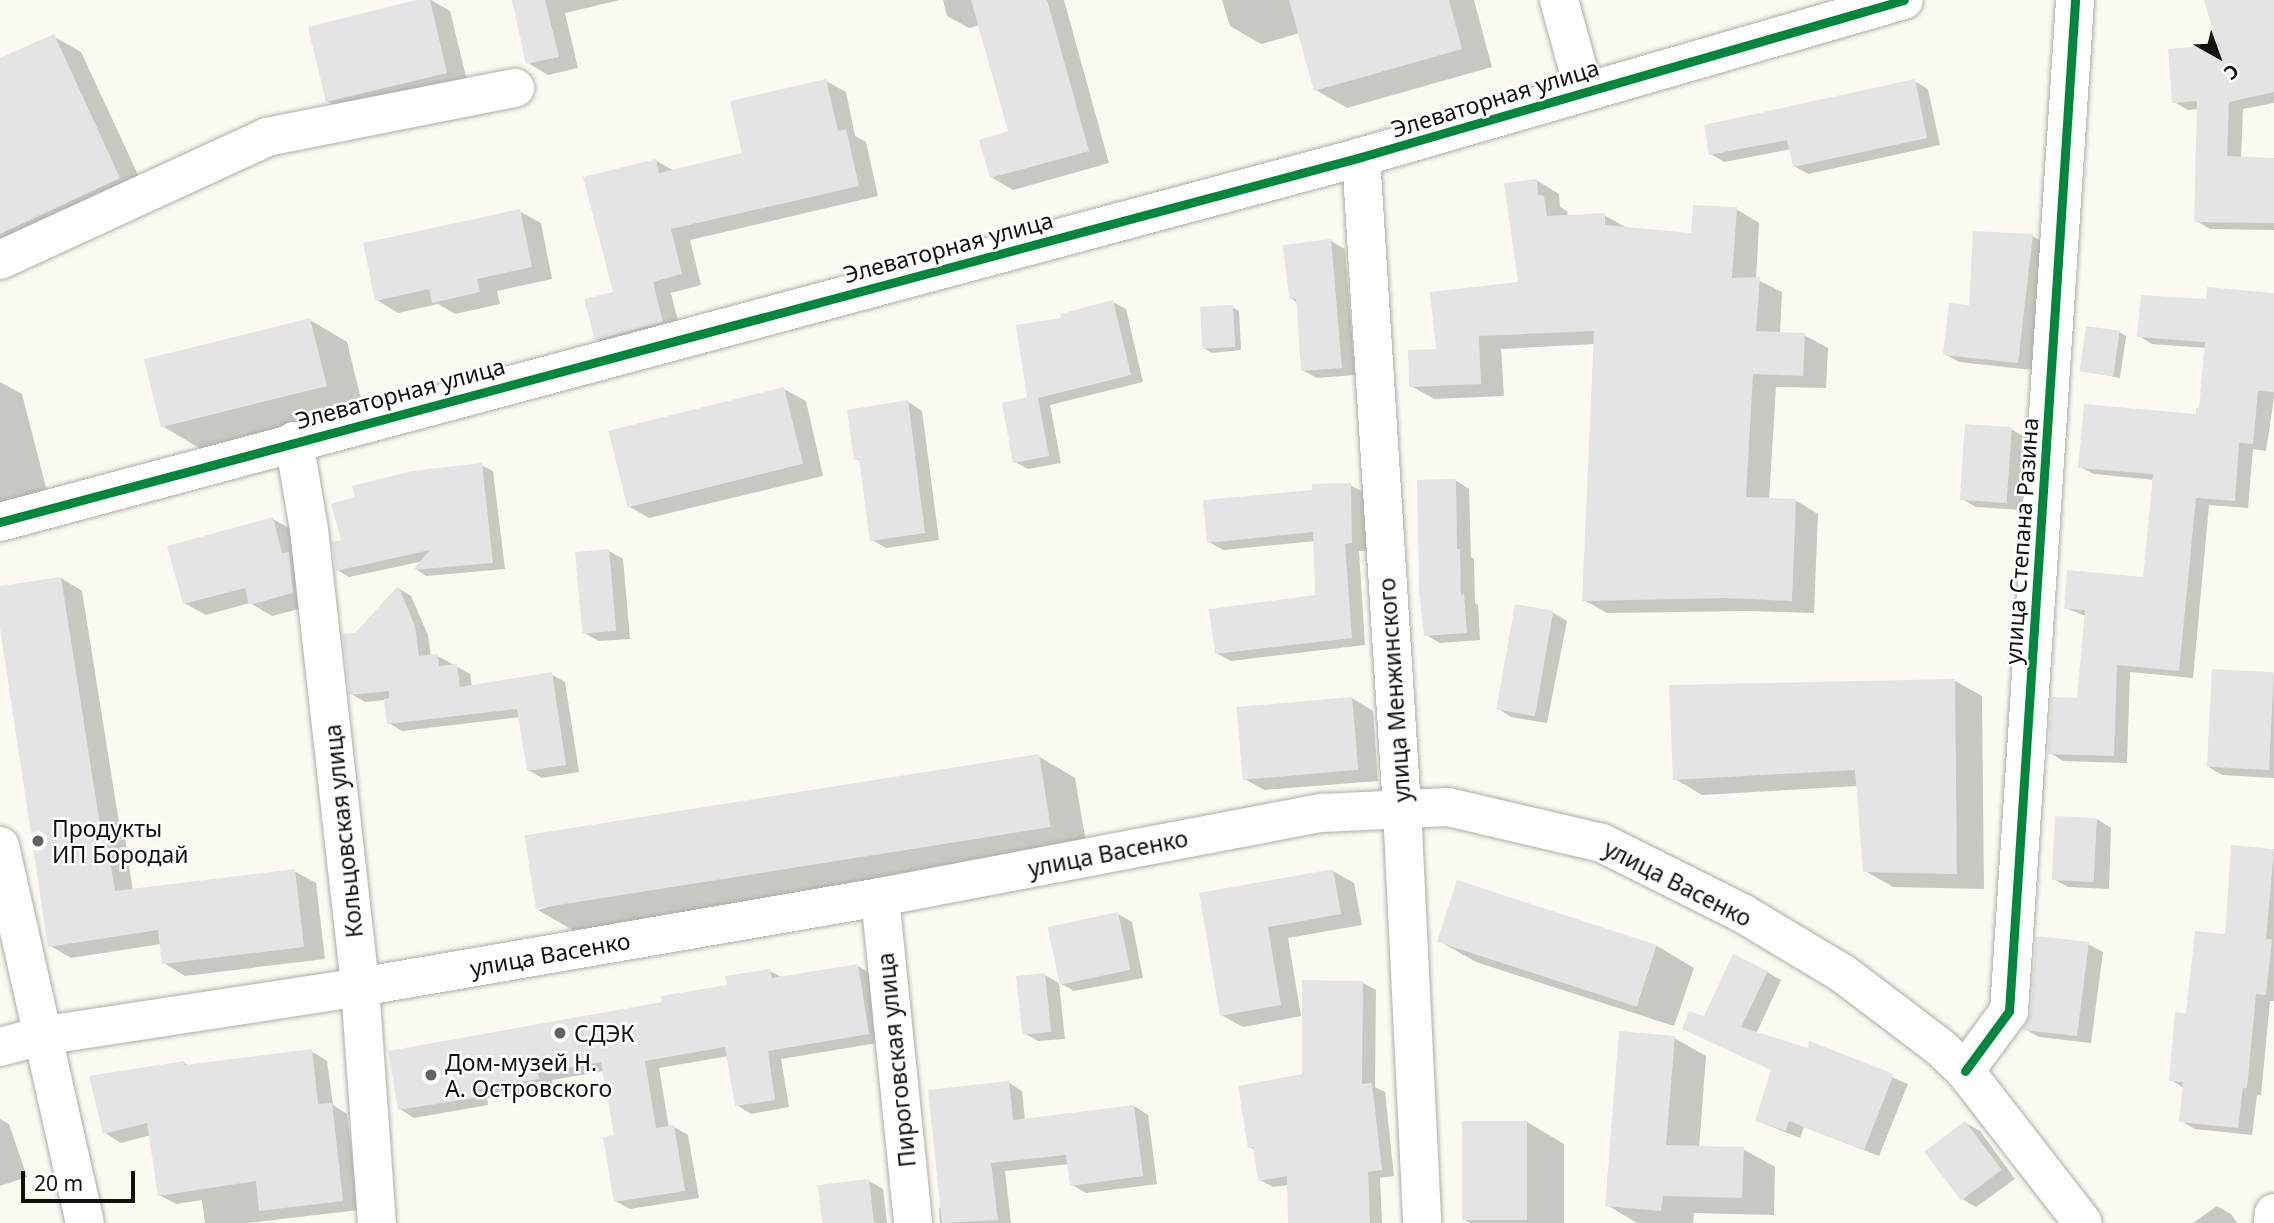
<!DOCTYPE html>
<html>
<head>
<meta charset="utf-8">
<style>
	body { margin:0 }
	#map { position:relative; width:2274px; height:1223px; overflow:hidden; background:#fcf9f2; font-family:"Noto Sans",sans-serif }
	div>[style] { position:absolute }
	.shadow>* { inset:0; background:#0003 }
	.building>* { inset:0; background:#e5e4e5; transform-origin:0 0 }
	.roads { filter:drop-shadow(0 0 2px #afada8) drop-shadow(0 0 2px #afada8) }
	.street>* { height:38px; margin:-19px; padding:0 19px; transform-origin:19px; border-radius:19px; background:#fffefd }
	.primary>* { height:38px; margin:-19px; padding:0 19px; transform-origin:19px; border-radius:19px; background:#fffefd }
	.cycleway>* { height:9px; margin:-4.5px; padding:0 4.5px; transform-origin:4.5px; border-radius:4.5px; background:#00873e }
	.dots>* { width:19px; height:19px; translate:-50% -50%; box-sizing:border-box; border:4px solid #fff; border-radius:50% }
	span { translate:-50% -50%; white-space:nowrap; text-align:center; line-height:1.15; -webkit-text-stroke:5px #fff; paint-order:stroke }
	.street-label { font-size:23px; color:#13110d }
	.poi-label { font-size:23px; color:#13110d }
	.left { translate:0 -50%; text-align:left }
	.north { position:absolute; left:2183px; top:21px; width:70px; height:70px; -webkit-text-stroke:5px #fff; paint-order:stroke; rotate:140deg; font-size:19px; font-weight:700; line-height:28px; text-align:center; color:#13110d }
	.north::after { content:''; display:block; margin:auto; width:24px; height:32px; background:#13110d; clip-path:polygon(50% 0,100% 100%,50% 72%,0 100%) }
	.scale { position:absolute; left:21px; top:1171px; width:114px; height:32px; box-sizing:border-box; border:4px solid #13110d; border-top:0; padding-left:9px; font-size:21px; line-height:24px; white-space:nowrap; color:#13110d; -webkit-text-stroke:5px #fff; paint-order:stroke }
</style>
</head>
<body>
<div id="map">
	<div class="shadow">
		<i style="clip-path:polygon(423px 0,431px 0,450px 11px,468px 85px,349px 113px,327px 101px)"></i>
		<i style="clip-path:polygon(512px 0,620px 0,565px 13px,578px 68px,548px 75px,528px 63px)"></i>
		<i style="clip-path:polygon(943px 0,1064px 0,1109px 163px,1013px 190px,991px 177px,1010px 132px,980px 25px,969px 28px,947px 16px)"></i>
		<i style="clip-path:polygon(1222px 0,1474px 0,1492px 67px,1347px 108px,1316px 90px,1300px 33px,1261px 44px,1230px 26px)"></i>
		<i style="clip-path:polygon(2206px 0,2274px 0,2274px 103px,2243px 109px,2241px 158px,2274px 159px,2274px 230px,2210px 229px,2196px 221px,2199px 109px,2188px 110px,2174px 102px,2219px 46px)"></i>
		<i style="clip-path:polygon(53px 36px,81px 52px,147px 194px,0 261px,0 60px)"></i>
		<i style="clip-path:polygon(826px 81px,846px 92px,855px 136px,866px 142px,878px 196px,690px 240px,701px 285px,671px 293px,681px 333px,616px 350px,596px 339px,615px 293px,655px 160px,674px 171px,744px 155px)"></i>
		<i style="clip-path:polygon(1914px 81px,1928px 89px,1940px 145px,1808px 174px,1794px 166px,1791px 149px,1724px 162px,1711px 154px)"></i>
		<i style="clip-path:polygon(1536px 180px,1559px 194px,1560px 207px,1567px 211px,1568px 216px,1604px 215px,1629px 229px,1692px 235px,1736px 209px,1759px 223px,1756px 279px,1782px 292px,1780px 334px,1804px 335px,1828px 348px,1826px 388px,1776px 387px,1769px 499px,1795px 500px,1818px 514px,1814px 613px,1751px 611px,1607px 613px,1584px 600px,1595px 344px,1501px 349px,1504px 396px,1434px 399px,1411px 386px,1438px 351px,1520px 284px)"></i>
		<i style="clip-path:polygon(519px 211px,541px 223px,552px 279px,497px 291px,500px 304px,455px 314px,438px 304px,398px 313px,377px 300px)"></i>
		<i style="clip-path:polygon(2032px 236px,2047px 244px,2032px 370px,1959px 362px,1945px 354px,1971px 307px)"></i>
		<i style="clip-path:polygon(1331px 241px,1345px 249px,1355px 375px,1317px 378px,1302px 370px,1298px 303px,1290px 298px)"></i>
		<i style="clip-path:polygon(2274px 295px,2274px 398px,2266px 451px,2253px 449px,2248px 508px,2209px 505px,2193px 678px,2130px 672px,2127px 763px,2063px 761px,2050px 753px,2079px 700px,2086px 616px,2065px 608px,2145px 578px,2155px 480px,2094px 474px,2080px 467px,2197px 416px,2201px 410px,2206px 348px,2152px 344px,2139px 336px,2208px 301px)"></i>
		<i style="clip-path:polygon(1113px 302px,1126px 309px,1143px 382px,1050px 405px,1061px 463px,1028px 469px,1015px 462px,1029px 399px,1063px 320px)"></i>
		<i style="clip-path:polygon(1232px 307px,1239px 311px,1241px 350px,1212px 353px,1205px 349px)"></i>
		<i style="clip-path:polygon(310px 320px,347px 342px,363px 407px,201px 449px,164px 427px)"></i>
		<i style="clip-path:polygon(2119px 332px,2126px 336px,2120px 378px,2081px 370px)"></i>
		<i style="clip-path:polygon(0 382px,22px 394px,50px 503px,0 522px)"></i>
		<i style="clip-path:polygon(784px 389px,806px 401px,823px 476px,649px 518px,628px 506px)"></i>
		<i style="clip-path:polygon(908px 402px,922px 411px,939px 540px,886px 548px,872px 540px,861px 461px,856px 459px)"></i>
		<i style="clip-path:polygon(2011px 429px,2025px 437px,2021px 510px,1976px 507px,1962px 499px)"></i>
		<i style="clip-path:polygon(481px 465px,493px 471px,505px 569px,426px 576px,416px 569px,424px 561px,349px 577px,337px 570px)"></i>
		<i style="clip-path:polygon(1455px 480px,1469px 489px,1471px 557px,1474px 559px,1475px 603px,1478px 605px,1480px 640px,1440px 643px,1426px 635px)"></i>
		<i style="clip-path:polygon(1350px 485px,1365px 493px,1366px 551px,1359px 551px,1365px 645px,1231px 661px,1216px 653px,1316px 596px,1315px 541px,1223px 550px,1209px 542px,1314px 491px)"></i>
		<i style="clip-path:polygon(273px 519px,294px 531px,314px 605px,272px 616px,250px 603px,206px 615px,184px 603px)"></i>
		<i style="clip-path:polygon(609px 551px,623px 559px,630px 639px,599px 641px,584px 633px)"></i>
		<i style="clip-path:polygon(61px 578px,82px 591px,121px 835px,125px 838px,133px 891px,294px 871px,316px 883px,325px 959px,185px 976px,164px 963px,161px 944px,71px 958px,49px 945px,0 618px,0 588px)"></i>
		<i style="clip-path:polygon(398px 588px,411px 596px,428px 635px,431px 657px,438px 656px,470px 674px,472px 687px,551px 674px,565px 682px,579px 772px,542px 778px,528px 770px,521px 717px,402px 731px,389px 723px,385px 700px,365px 702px,351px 694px,356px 635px)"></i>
		<i style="clip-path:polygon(1552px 612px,1567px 621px,1547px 723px,1511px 717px,1497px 708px)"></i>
		<i style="clip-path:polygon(2274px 674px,2274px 778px,2222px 775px,2207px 766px)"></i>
		<i style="clip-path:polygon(1955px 681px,1982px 696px,1984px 889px,1893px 887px,1865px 871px,1858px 786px,1702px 795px,1675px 779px)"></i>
		<i style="clip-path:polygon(1352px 698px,1373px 711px,1378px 781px,1264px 790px,1243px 778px)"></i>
		<i style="clip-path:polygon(1038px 756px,1075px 778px,1087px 848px,576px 932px,538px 910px)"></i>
		<i style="clip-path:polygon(2097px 819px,2111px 828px,2109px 889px,2068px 887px,2054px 879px)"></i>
		<i style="clip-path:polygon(2233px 847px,2274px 851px,2274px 1001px,2270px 1001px,2261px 1095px,2257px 1095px,2252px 1135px,2195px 1129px,2181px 1121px,2184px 1088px,2171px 1080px,2188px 1015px,2226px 936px)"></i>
		<i style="clip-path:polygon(1333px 871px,1354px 883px,1362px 925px,1288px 938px,1301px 1016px,1243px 1027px,1221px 1015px,1201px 894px)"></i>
		<i style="clip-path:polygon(1118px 914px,1132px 922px,1143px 978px,1074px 991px,1060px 983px)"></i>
		<i style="clip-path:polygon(1439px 941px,1657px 946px,1694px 968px,1674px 1026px,1476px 962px)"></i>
		<i style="clip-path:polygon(2088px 944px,2103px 952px,2091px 1043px,2039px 1037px,2025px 1029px)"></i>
		<i style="clip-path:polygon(858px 966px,872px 975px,883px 1042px,781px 1059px,789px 1107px,751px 1114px,737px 1105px,729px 1056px,659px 1068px,669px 1128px,674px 1127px,688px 1135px,699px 1198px,630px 1209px,615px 1201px,616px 1137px,605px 1071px,552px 1080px,553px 1087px,487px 1098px,488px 1105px,414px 1118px,400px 1109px,664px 1003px,729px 987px,770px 971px,783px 978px)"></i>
		<i style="clip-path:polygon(1767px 972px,1781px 980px,1756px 1034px,1809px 1050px,1811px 1043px,1908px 1084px,1879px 1156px,1804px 1127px,1800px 1138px,1757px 1121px,1773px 1070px,1705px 1018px)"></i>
		<i style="clip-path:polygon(1045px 975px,1059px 983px,1065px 1039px,1038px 1041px,1024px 1033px)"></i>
		<i style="clip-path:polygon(1363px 983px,1376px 990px,1375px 1087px,1385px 1092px,1394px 1176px,1380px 1178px,1382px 1223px,1290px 1223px,1289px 1185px,1273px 1187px,1260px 1180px,1255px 1150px,1250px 1147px,1304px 1076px)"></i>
		<i style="clip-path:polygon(1674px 1038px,1706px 1056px,1699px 1148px,1743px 1149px,1775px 1167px,1774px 1215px,1694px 1213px,1693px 1223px,1637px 1223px,1607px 1205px)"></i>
		<i style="clip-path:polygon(311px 1051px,327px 1061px,333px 1105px,347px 1114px,359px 1210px,248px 1223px,205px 1223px,202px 1200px,176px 1204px,159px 1195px,151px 1135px,121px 1143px,105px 1133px,184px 1063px,190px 1066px)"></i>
		<i style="clip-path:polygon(1008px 1082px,1022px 1091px,1025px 1120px,1134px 1106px,1148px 1115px,1157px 1184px,1086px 1193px,1072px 1185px,1069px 1164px,1005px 1171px,1011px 1223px,940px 1223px,939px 1208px,942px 1207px)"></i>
		<i style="clip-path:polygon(0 1119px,9px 1124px,27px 1177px,0 1186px)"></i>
		<i style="clip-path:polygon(1527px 1122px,1564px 1144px,1564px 1223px,1470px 1223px,1463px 1219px)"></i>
		<i style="clip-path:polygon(1966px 1123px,1980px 1131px,2015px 1179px,1976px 1207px,1962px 1199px)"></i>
		<i style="clip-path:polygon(869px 1181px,883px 1189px,887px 1223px,824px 1223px)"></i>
		<i style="clip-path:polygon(2217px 1206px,2231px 1214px,2237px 1223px,2193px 1223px)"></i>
	</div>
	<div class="building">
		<i style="clip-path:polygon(416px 0,430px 0,447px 73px,326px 102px,308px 27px)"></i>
		<i style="clip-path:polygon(512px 0,545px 0,559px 57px,526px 64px)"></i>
		<i style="clip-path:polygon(971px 0,1047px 0,1089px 151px,990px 178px,979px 140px,1008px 131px)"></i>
		<i style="clip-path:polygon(1289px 0,1449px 0,1462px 49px,1314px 91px)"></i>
		<i style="clip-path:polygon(2204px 0,2274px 0,2274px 92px,2229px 102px,2227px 156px,2274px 158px,2274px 223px,2194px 222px,2197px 101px,2172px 103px,2168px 49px,2217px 45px)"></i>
		<i style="clip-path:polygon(54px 34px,120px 178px,0 234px,0 58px)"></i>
		<i style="clip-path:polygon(826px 79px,838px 131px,846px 129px,859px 186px,671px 229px,682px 274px,653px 282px,663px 322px,595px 340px,584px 299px,613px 292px,583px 177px,656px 159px,659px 173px,742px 153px,730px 101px)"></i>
		<i style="clip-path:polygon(1915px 79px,1927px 138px,1793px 167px,1787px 140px,1709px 155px,1704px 125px)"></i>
		<i style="clip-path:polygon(1537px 179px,1538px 195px,1544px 196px,1547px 216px,1605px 213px,1605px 225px,1691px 233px,1693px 205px,1737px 207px,1732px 278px,1760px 277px,1756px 331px,1805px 333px,1803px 376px,1753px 374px,1746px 497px,1796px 499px,1792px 601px,1726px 598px,1582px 601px,1594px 331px,1479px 336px,1481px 384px,1409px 387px,1408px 350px,1436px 349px,1430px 292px,1518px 282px,1504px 183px)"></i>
		<i style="clip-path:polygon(520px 209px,532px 267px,477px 279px,480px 292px,432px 303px,429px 289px,375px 301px,363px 243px)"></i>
		<i style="clip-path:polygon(1973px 231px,2033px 234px,2018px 363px,1943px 355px,1949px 303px,1969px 305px)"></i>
		<i style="clip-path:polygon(1331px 239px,1342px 368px,1301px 371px,1296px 299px,1289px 299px,1283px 245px)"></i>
		<i style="clip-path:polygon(2207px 287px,2274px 293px,2274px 392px,2258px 391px,2253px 444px,2239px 443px,2235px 501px,2196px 498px,2179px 671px,2117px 665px,2114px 756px,2048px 754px,2051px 697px,2077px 698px,2085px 610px,2064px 609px,2067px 570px,2143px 577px,2153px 474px,2078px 468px,2084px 404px,2196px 414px,2196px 408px,2199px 408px,2205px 342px,2137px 337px,2141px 295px,2206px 299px)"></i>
		<i style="clip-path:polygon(1113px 300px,1131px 375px,1038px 398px,1049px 456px,1013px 463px,1002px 403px,1027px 397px,1016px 325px,1061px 318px,1060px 314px)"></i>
		<i style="left:1233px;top:305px;width:42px;height:33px;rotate:87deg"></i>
		<i style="left:310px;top:318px;width:70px;height:171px;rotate:76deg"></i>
		<i style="left:2086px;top:326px;width:34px;height:46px;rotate:8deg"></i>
		<i style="left:784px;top:387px;width:79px;height:181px;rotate:76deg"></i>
		<i style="clip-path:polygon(908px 400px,925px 533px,870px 541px,859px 459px,854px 460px,847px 410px)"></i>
		<i style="left:1965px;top:424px;width:47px;height:76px;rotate:4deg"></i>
		<i style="clip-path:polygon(482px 463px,493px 563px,413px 570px,430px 550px,336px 571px,332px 542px,341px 540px,331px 504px,355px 497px,352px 486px,412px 471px)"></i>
		<i style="clip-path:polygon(1456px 479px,1457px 549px,1460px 549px,1461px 595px,1464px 594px,1467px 633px,1424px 636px,1419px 590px,1417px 480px)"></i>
		<i style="clip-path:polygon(1351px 483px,1352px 543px,1345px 544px,1352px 638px,1215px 654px,1209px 609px,1315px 595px,1313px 532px,1207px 543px,1203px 500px,1312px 490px,1312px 484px)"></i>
		<i style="clip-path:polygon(273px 517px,282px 553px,289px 552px,293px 593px,249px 605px,245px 588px,183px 604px,167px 546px)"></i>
		<i style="left:609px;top:549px;width:82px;height:34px;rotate:85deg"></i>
		<i style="clip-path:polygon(61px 577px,100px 825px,104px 824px,115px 891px,295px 869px,304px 947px,162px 964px,158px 930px,48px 947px,0 628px,0 586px)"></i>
		<i style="clip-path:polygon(398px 586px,415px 626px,419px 656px,438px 654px,439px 666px,457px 664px,460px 687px,552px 672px,566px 765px,527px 771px,517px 709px,387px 724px,384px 699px,389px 698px,389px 691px,349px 695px,343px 634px,355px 633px)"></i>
		<i style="left:1515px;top:604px;width:39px;height:107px;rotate:10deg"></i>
		<i style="left:2212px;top:669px;width:62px;height:98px;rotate:3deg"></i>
		<i style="clip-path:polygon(1955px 679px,1957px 874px,1863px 872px,1855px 770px,1673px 780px,1669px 685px)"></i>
		<i style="left:1352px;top:697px;width:73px;height:116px;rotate:85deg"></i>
		<i style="left:1039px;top:754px;width:74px;height:521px;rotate:81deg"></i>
		<i style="left:2055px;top:816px;width:42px;height:64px;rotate:3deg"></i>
		<i style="clip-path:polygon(2231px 845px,2274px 849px,2266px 939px,2272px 939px,2266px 995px,2256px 994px,2247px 1088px,2243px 1088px,2238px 1128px,2179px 1122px,2183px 1082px,2169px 1081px,2175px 1012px,2186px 1013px,2195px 931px,2225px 934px)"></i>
		<i style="clip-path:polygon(1333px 869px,1341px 914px,1268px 927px,1281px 1005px,1220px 1016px,1199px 893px)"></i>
		<i style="left:1457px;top:880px;width:210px;height:65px;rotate:18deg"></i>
		<i style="left:1118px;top:912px;width:59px;height:72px;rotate:78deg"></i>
		<i style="clip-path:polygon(2036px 936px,2089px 942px,2077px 1036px,2022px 1030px,2031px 1012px)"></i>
		<i style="clip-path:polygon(1733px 954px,1768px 971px,1741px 1027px,1808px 1048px,1809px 1041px,1894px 1074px,1864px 1150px,1789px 1121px,1786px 1131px,1755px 1121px,1771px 1070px,1682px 1029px,1689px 1011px,1704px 1016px)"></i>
		<i style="clip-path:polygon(858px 964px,869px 1034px,768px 1051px,775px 1100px,735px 1106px,725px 1047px,645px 1061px,656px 1128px,674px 1125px,685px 1191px,614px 1202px,603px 1137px,614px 1135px,601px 1062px,538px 1073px,539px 1079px,473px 1090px,474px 1098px,398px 1110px,388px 1051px,662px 1002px,661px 996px,727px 985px,725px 976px,770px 969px,772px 978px)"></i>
		<i style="left:1045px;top:973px;width:59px;height:29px;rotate:84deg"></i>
		<i style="clip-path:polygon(1302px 980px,1363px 981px,1362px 1084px,1372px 1083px,1382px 1170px,1368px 1172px,1370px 1223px,1288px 1223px,1287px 1176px,1258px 1181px,1253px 1147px,1248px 1148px,1238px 1086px,1302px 1074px)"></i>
		<i style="clip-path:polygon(1619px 1031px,1675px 1036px,1666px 1145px,1744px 1147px,1742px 1198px,1663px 1196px,1661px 1211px,1605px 1206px)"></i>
		<i style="clip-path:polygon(312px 1049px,318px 1104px,332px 1103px,343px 1201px,259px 1211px,256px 1181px,158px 1196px,147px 1123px,103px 1134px,89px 1076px,184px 1061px,185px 1065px)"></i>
		<i style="clip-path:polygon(1009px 1081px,1013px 1120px,1134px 1105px,1143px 1176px,1070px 1186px,1066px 1155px,991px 1163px,998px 1220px,942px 1223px,928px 1090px)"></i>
		<i style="left:1462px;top:1121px;width:65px;height:99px"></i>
		<i style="left:1965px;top:1121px;width:61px;height:51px;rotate:53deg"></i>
		<i style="clip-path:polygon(869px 1179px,874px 1223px,822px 1223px,818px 1185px)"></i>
	</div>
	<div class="roads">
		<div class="street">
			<i style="left:1559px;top:0;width:94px;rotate:74.6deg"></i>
			<i style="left:1361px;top:157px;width:653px;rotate:86.4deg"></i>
			<i style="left:1402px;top:809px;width:414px;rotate:87.2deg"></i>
			<i style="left:0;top:260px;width:294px;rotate:-24.7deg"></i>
			<i style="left:267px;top:137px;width:253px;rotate:-11.2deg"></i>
			<i style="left:294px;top:441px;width:90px;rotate:80.4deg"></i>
			<i style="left:309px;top:530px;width:460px;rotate:83.6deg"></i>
			<i style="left:360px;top:987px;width:237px;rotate:85.9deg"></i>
			<i style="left:0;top:522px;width:1409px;rotate:-15.01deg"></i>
			<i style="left:1361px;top:157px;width:565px;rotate:-16.13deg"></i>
			<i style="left:0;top:846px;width:386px;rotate:77.3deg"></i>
			<i style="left:880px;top:897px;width:328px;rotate:84.2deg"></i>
			<i style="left:1965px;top:1071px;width:74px;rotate:-53.7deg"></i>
			<i style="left:2009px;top:1011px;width:1013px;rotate:-86.26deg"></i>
			<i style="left:2273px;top:1223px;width:10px;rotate:-84deg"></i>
		</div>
		<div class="primary">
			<i style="left:0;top:1047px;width:42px;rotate:-15deg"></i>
			<i style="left:41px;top:1036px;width:323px;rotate:-8.7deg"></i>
			<i style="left:360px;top:987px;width:528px;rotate:-9.82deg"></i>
			<i style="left:880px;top:897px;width:450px;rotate:-10.8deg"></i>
			<i style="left:1322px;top:813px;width:126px;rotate:-2.7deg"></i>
			<i style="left:1448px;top:807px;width:158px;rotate:13.2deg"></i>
			<i style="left:1602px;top:843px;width:157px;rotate:26.6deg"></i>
			<i style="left:1742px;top:913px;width:117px;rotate:31deg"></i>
			<i style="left:1842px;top:973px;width:124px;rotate:37.1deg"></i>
			<i style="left:1941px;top:1048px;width:33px;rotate:44deg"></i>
			<i style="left:1965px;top:1071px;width:192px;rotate:52.2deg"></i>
		</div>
	</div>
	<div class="cycleway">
		<i style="left:0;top:522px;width:1409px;rotate:-15.01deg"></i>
		<i style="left:1361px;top:157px;width:565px;rotate:-16.13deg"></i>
		<i style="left:1965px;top:1071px;width:74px;rotate:-53.7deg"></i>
		<i style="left:2009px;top:1011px;width:1013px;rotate:-86.26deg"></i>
	</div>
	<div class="dots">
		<i style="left:38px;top:841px;background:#65625d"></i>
		<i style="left:560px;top:1033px;background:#65625d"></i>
		<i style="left:431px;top:1075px;background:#65625d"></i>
	</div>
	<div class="street-label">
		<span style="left:1495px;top:98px;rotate:-17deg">Элеваторная улица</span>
		<span style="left:948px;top:247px;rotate:-15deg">Элеваторная улица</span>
		<span style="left:400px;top:393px;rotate:-15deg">Элеваторная улица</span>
		<span style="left:2021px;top:541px;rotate:-86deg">улица Степана Разина</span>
		<span style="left:1394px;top:690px;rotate:-94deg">улица Менжинского</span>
		<span style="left:343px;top:831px;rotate:-96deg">Кольцовская улица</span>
		<span style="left:1108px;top:853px;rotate:-11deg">улица Васенко</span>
		<span style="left:1678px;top:883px;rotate:27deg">улица Васенко</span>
		<span style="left:550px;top:954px;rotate:-10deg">улица Васенко</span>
		<span style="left:896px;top:1060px;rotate:-96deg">Пироговская улица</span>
	</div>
	<div class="poi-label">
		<span class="left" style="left:52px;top:841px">Продукты<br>ИП Бородай</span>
		<span class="left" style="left:574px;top:1033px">СДЭК</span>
		<span class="left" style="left:445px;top:1075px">Дом-музей Н.<br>А. Островского</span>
	</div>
	<div class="north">С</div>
	<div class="scale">20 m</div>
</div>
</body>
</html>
